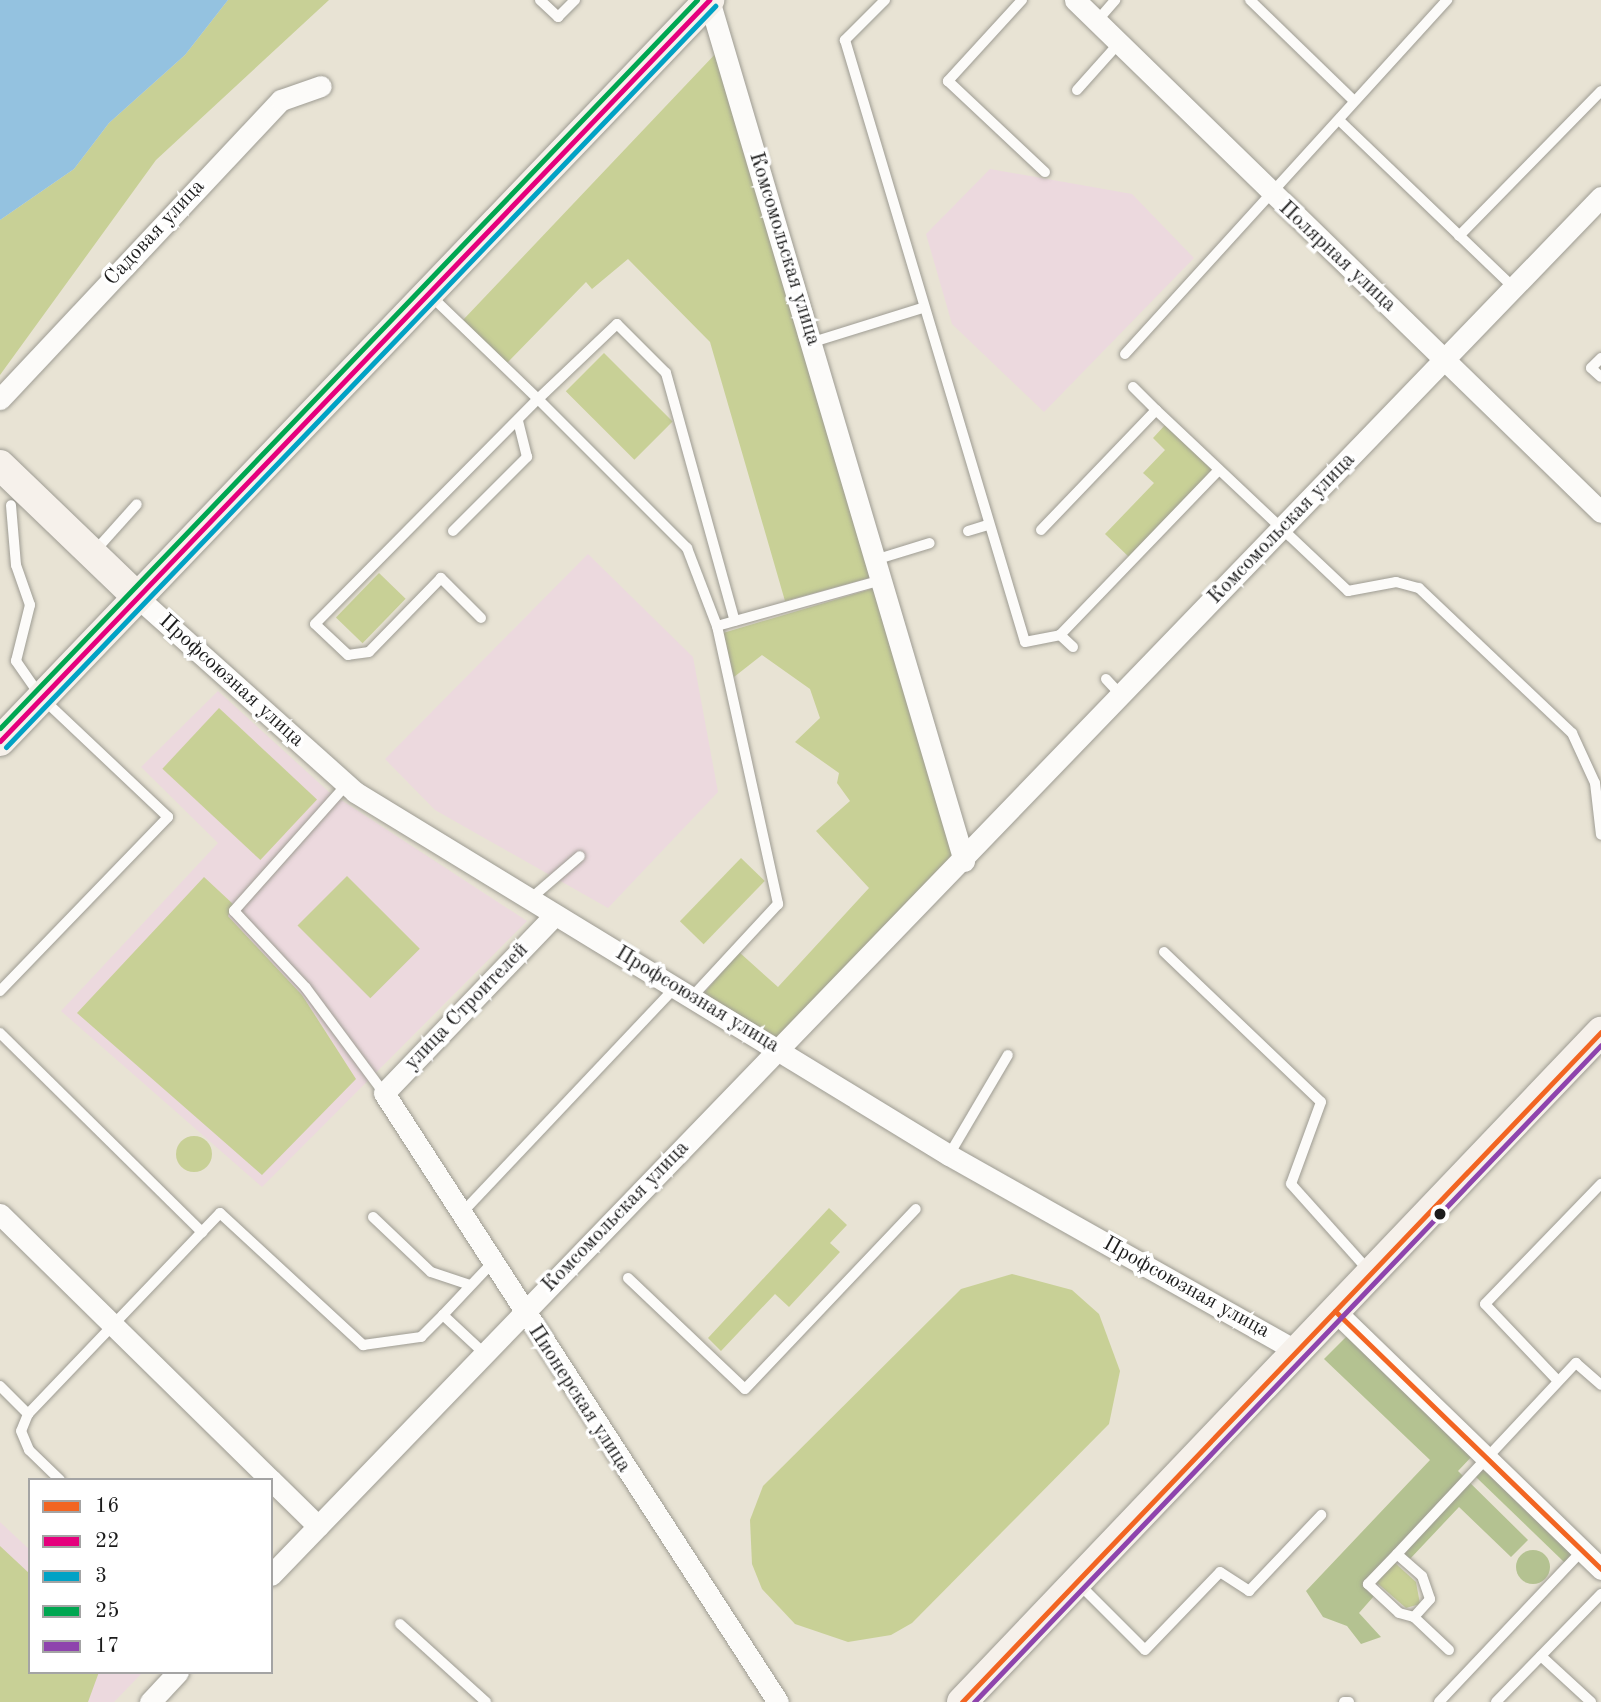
<!DOCTYPE html>
<html>
<head>
<meta charset="utf-8">
<style>
	body { margin:0 }
	#map { position:relative; width:1601px; height:1702px; overflow:hidden; background:#e8e3d4; font-family:"Old Standard TT",serif }
	div>[style] { position:absolute }
	.built>* { inset:0; background:#ecd9de }
	.green>* { inset:0; background:#c8d096; transform-origin:0 0 }
	.round { border-radius:50% }
	.forest>* { inset:0; background:#b4c291; transform-origin:0 0 }
	.water>* { inset:0; background:#94c2e0 }
	.roads { filter:drop-shadow(0 0 2px #9e9c93) drop-shadow(0 0 2px #9e9c93) }
	.lane>* { height:10px; margin:-5px; padding:0 5px; transform-origin:5px; border-radius:5px; background:#fcfbf9 }
	.street>* { height:21px; margin:-10.5px; padding:0 10.5px; transform-origin:10.5px; border-radius:10.5px; background:#fcfbf9 }
	.secondary>* { height:30px; margin:-15px; padding:0 15px; transform-origin:15px; border-radius:15px; background:#f6f1eb }
	.bus-1>* { height:5px; margin:-2.5px; padding:0 2.5px; transform-origin:2.5px; border-radius:2.5px; background:#f26522 }
	.bus-2>* { height:5px; margin:-2.5px; padding:0 2.5px; transform-origin:2.5px; border-radius:2.5px; background:#e5007d }
	.bus-3>* { height:5px; margin:-2.5px; padding:0 2.5px; transform-origin:2.5px; border-radius:2.5px; background:#01a2c5 }
	.bus-4>* { height:5px; margin:-2.5px; padding:0 2.5px; transform-origin:2.5px; border-radius:2.5px; background:#00a651 }
	.bus-5>* { height:5px; margin:-2.5px; padding:0 2.5px; transform-origin:2.5px; border-radius:2.5px; background:#8e44ad }
	.dots>* { width:19px; height:19px; translate:-50% -50%; box-sizing:border-box; border:4px solid #fff; border-radius:50% }
	span { translate:-50% -50%; white-space:nowrap; text-align:center; line-height:1.15; -webkit-text-stroke:7px #fff; paint-order:stroke }
	.street-label { font-size:21px; color:#1c1c1c }
	.legend { position:absolute; left:28px; top:1478px; width:245px; height:196px; box-sizing:border-box; background:#fff; border:2px solid #a4a4a4; margin:0; padding:9px 12px; list-style:none; font-size:21px; color:#1c1c1c }
	.legend li { display:flex; align-items:center; gap:14px; height:35px }
	.legend b { width:35px; border:2px solid #a4a4a4 }
</style>
</head>
<body>
<div id="map">
	<div class="built">
		<i style="clip-path:polygon(990px 169px,1132px 194px,1194px 258px,1044px 412px,952px 324px,926px 234px)"></i>
		<i style="clip-path:polygon(588px 554px,693px 657px,718px 792px,608px 908px,435px 810px,385px 759px)"></i>
		<i style="clip-path:polygon(218px 691px,329px 792px,527px 921px,262px 1187px,61px 1011px,218px 843px,141px 767px)"></i>
		<i style="clip-path:polygon(0 1522px,30px 1550px,30px 1672px,143px 1672px,114px 1702px,0 1702px)"></i>
	</div>
	<div class="green">
		<i style="clip-path:polygon(228px 0,329px 0,156px 160px,0 375px,0 220px,74px 169px,109px 123px,185px 55px)"></i>
		<i style="clip-path:polygon(719px 50px,876px 576px,785px 601px,710px 342px,628px 259px,592px 289px,586px 282px,507px 363px,463px 320px)"></i>
		<i style="left:604px;top:353px;width:97px;height:54px;rotate:45deg"></i>
		<i style="clip-path:polygon(1165px 425px,1213px 470px,1130px 558px,1105px 534px,1154px 483px,1143px 473px,1165px 450px,1153px 438px)"></i>
		<i style="left:379px;top:573px;width:37px;height:62px;rotate:44deg"></i>
		<i style="clip-path:polygon(878px 587px,958px 859px,778px 1040px,699px 999px,739px 952px,778px 987px,869px 888px,816px 831px,850px 801px,837px 783px,839px 773px,795px 742px,820px 718px,810px 689px,762px 655px,734px 677px,723px 633px)"></i>
		<i style="left:219px;top:708px;width:134px;height:83px;rotate:43deg"></i>
		<i style="left:741px;top:858px;width:33px;height:88px;rotate:44deg"></i>
		<i style="left:347px;top:876px;width:103px;height:70px;rotate:45deg"></i>
		<i style="clip-path:polygon(204px 877px,233px 904px,228px 916px,302px 995px,356px 1079px,262px 1175px,77px 1013px)"></i>
		<i class="round" style="left:176px;top:1136px;width:36px;height:36px"></i>
		<i style="clip-path:polygon(829px 1208px,847px 1225px,830px 1243px,840px 1252px,789px 1307px,775px 1294px,721px 1351px,708px 1338px)"></i>
		<i style="clip-path:polygon(1012px 1274px,1072px 1290px,1099px 1314px,1120px 1371px,1109px 1424px,912px 1623px,891px 1635px,848px 1642px,795px 1624px,762px 1589px,752px 1564px,750px 1520px,763px 1486px,961px 1289px)"></i>
		<i style="clip-path:polygon(0 1546px,30px 1574px,30px 1672px,99px 1672px,88px 1702px,0 1702px)"></i>
		<i style="clip-path:polygon(1394px 1562px,1416px 1582px,1420px 1604px,1406px 1608px,1376px 1582px)"></i>
	</div>
	<div class="forest">
		<i style="clip-path:polygon(1351px 1332px,1475px 1453px,1458px 1471px,1528px 1540px,1511px 1557px,1459px 1507px,1409px 1560px,1401px 1553px,1364px 1586px,1374px 1596px,1359px 1613px,1381px 1637px,1361px 1644px,1347px 1626px,1323px 1617px,1306px 1591px,1430px 1460px,1324px 1359px)"></i>
		<i style="left:1487px;top:1464px;width:126px;height:17px;rotate:44deg"></i>
		<i class="round" style="left:1516px;top:1550px;width:34px;height:34px"></i>
	</div>
	<div class="water">
		<i style="clip-path:polygon(0 0,228px 0,185px 55px,109px 123px,74px 169px,0 220px)"></i>
	</div>
	<div class="roads">
		<div class="lane">
			<i style="left:540px;top:0;width:25px;rotate:43deg"></i>
			<i style="left:558px;top:17px;width:24px;rotate:-45deg"></i>
			<i style="left:885px;top:0;width:57px;rotate:135deg"></i>
			<i style="left:845px;top:40px;width:628px;rotate:73.35deg"></i>
			<i style="left:1025px;top:642px;width:36px;rotate:-11deg"></i>
			<i style="left:1022px;top:0;width:110px;rotate:132.4deg"></i>
			<i style="left:948px;top:81px;width:133px;rotate:43.2deg"></i>
			<i style="left:1250px;top:0;width:142px;rotate:44.1deg"></i>
			<i style="left:1097px;top:21px;width:28px;rotate:-49deg"></i>
			<i style="left:1077px;top:90px;width:63px;rotate:-48.2deg"></i>
			<i style="left:1340px;top:121px;width:241px;rotate:43.8deg"></i>
			<i style="left:1459px;top:236px;width:203px;rotate:-45.6deg"></i>
			<i style="left:431px;top:296px;width:149px;rotate:43.9deg"></i>
			<i style="left:538px;top:399px;width:109px;rotate:-43.5deg"></i>
			<i style="left:617px;top:324px;width:69px;rotate:45deg"></i>
			<i style="left:666px;top:373px;width:257px;rotate:74.5deg"></i>
			<i style="left:813px;top:342px;width:114px;rotate:-17.3deg"></i>
			<i style="left:1125px;top:354px;width:479px;rotate:-47.7deg"></i>
			<i style="left:1601px;top:358px;width:14px;rotate:135deg"></i>
			<i style="left:1591px;top:368px;width:13px;rotate:42deg"></i>
			<i style="left:1133px;top:387px;width:33px;rotate:45deg"></i>
			<i style="left:1041px;top:530px;width:166px;rotate:-46.2deg"></i>
			<i style="left:1156px;top:410px;width:264px;rotate:43.3deg"></i>
			<i style="left:1348px;top:591px;width:49px;rotate:-10.6deg"></i>
			<i style="left:1396px;top:582px;width:24px;rotate:15deg"></i>
			<i style="left:1419px;top:588px;width:211px;rotate:43.5deg"></i>
			<i style="left:1572px;top:733px;width:55px;rotate:65.3deg"></i>
			<i style="left:1595px;top:783px;width:52px;rotate:83.4deg"></i>
			<i style="left:453px;top:531px;width:105px;rotate:-45deg"></i>
			<i style="left:527px;top:457px;width:38px;rotate:-104deg"></i>
			<i style="left:968px;top:531px;width:21px;rotate:-17deg"></i>
			<i style="left:94px;top:552px;width:64px;rotate:-48.1deg"></i>
			<i style="left:878px;top:559px;width:54px;rotate:-17.1deg"></i>
			<i style="left:481px;top:618px;width:57px;rotate:-135deg"></i>
			<i style="left:441px;top:578px;width:103px;rotate:134.2deg"></i>
			<i style="left:369px;top:652px;width:21px;rotate:172deg"></i>
			<i style="left:348px;top:655px;width:45px;rotate:-136.8deg"></i>
			<i style="left:315px;top:624px;width:317px;rotate:-45.3deg"></i>
			<i style="left:538px;top:399px;width:211px;rotate:45deg"></i>
			<i style="left:687px;top:548px;width:84px;rotate:69deg"></i>
			<i style="left:717px;top:626px;width:285px;rotate:77.6deg"></i>
			<i style="left:778px;top:904px;width:129px;rotate:132.8deg"></i>
			<i style="left:717px;top:626px;width:171px;rotate:-15.6deg"></i>
			<i style="left:1073px;top:647px;width:18px;rotate:-137deg"></i>
			<i style="left:1060px;top:635px;width:229px;rotate:-46.1deg"></i>
			<i style="left:1106px;top:679px;width:23px;rotate:47deg"></i>
			<i style="left:347px;top:784px;width:170px;rotate:131.7deg"></i>
			<i style="left:234px;top:911px;width:105px;rotate:46.9deg"></i>
			<i style="left:306px;top:988px;width:131px;rotate:53.4deg"></i>
			<i style="left:529px;top:900px;width:67px;rotate:-40.8deg"></i>
			<i style="left:1164px;top:952px;width:217px;rotate:43.7deg"></i>
			<i style="left:1321px;top:1102px;width:87px;rotate:110.1deg"></i>
			<i style="left:1291px;top:1184px;width:117px;rotate:48.1deg"></i>
			<i style="left:0;top:991px;width:242px;rotate:-46deg"></i>
			<i style="left:168px;top:817px;width:175px;rotate:-136.6deg"></i>
			<i style="left:41px;top:697px;width:44px;rotate:-124.8deg"></i>
			<i style="left:16px;top:661px;width:58px;rotate:-76deg"></i>
			<i style="left:30px;top:605px;width:42px;rotate:-109.3deg"></i>
			<i style="left:16px;top:565px;width:60px;rotate:-94.8deg"></i>
			<i style="left:0;top:1033px;width:284px;rotate:44.6deg"></i>
			<i style="left:949px;top:1155px;width:116px;rotate:-59.5deg"></i>
			<i style="left:460px;top:1215px;width:311px;rotate:-46.6deg"></i>
			<i style="left:373px;top:1217px;width:80px;rotate:43.5deg"></i>
			<i style="left:431px;top:1272px;width:41px;rotate:18.4deg"></i>
			<i style="left:628px;top:1278px;width:161px;rotate:43.5deg"></i>
			<i style="left:745px;top:1389px;width:248px;rotate:-46.5deg"></i>
			<i style="left:443px;top:1315px;width:70px;rotate:-46.7deg"></i>
			<i style="left:1558px;top:1381px;width:106px;rotate:-133.5deg"></i>
			<i style="left:1485px;top:1304px;width:167px;rotate:-46deg"></i>
			<i style="left:0;top:1386px;width:40px;rotate:45deg"></i>
			<i style="left:28px;top:1414px;width:278px;rotate:-46.3deg"></i>
			<i style="left:220px;top:1213px;width:195px;rotate:42.7deg"></i>
			<i style="left:363px;top:1345px;width:59px;rotate:-7.9deg"></i>
			<i style="left:421px;top:1337px;width:31px;rotate:-45deg"></i>
			<i style="left:443px;top:1315px;width:57px;rotate:42.9deg"></i>
			<i style="left:28px;top:1414px;width:18px;rotate:112deg"></i>
			<i style="left:21px;top:1431px;width:21px;rotate:67deg"></i>
			<i style="left:29px;top:1450px;width:43px;rotate:44.1deg"></i>
			<i style="left:1397px;top:1554px;width:42px;rotate:134deg"></i>
			<i style="left:1368px;top:1584px;width:42px;rotate:43.1deg"></i>
			<i style="left:1399px;top:1613px;width:16px;rotate:15deg"></i>
			<i style="left:1079px;top:1584px;width:93px;rotate:45deg"></i>
			<i style="left:1145px;top:1650px;width:108px;rotate:-46.1deg"></i>
			<i style="left:1220px;top:1572px;width:35px;rotate:33deg"></i>
			<i style="left:1249px;top:1591px;width:105px;rotate:-46.5deg"></i>
			<i style="left:400px;top:1624px;width:116px;rotate:42.2deg"></i>
			<i style="left:1449px;top:1650px;width:48px;rotate:-136.7deg"></i>
			<i style="left:1414px;top:1617px;width:24px;rotate:-48deg"></i>
			<i style="left:1430px;top:1599px;width:24px;rotate:-109deg"></i>
			<i style="left:1422px;top:1576px;width:33px;rotate:-139deg"></i>
			<i style="left:1397px;top:1554px;width:262px;rotate:-46.9deg"></i>
			<i style="left:1576px;top:1363px;width:33px;rotate:41deg"></i>
			<i style="left:1541px;top:1656px;width:68px;rotate:42.6deg"></i>
			<i style="left:1344px;top:1702px;width:5px"></i>
			<i style="left:1439px;top:1702px;width:208px;rotate:-46.6deg"></i>
			<i style="left:1496px;top:1702px;width:151px;rotate:-45.8deg"></i>
		</div>
		<div class="street">
			<i style="left:709px;top:0;width:898px;rotate:73.5deg"></i>
			<i style="left:1075px;top:0;width:734px;rotate:44.23deg"></i>
			<i style="left:0;top:399px;width:410px;rotate:-46.8deg"></i>
			<i style="left:281px;top:100px;width:42px;rotate:-19.3deg"></i>
			<i style="left:136px;top:596px;width:294px;rotate:41.8deg"></i>
			<i style="left:355px;top:792px;width:696px;rotate:31.43deg"></i>
			<i style="left:949px;top:1155px;width:399px;rotate:29.4deg"></i>
			<i style="left:549px;top:921px;width:238px;rotate:133.8deg"></i>
			<i style="left:384px;top:1093px;width:725px;rotate:57.1deg"></i>
			<i style="left:0;top:1214px;width:380px;rotate:44.5deg"></i>
			<i style="left:1335px;top:1311px;width:371px;rotate:44.1deg"></i>
			<i style="left:271px;top:1480px;width:66px;rotate:44.4deg"></i>
			<i style="left:271px;top:1575px;width:1915px;rotate:-46.02deg"></i>
			<i style="left:150px;top:1702px;width:41px;rotate:-47deg"></i>
		</div>
		<div class="secondary">
			<i style="left:0;top:465px;width:189px;rotate:43.9deg"></i>
			<i style="left:0;top:741px;width:1026px;rotate:-46.26deg"></i>
			<i style="left:962px;top:1702px;width:926px;rotate:-46.36deg"></i>
		</div>
	</div>
	<div class="bus-1">
		<i style="left:1335px;top:1311px;width:371px;rotate:44.1deg"></i>
		<i style="left:962px;top:1702px;width:926px;rotate:-46.36deg"></i>
	</div>
	<div class="bus-2">
		<i style="left:0;top:741px;width:1026px;rotate:-46.26deg"></i>
	</div>
	<div class="bus-3">
		<i style="left:6px;top:747px;width:1026px;rotate:-46.26deg"></i>
	</div>
	<div class="bus-4">
		<i style="left:0;top:728px;width:1008px;rotate:-46.25deg"></i>
	</div>
	<div class="bus-5">
		<i style="left:974px;top:1702px;width:908px;rotate:-46.34deg"></i>
	</div>
	<div class="dots">
		<i style="left:1440px;top:1214px;background:#1c1c1c"></i>
	</div>
	<div class="street-label">
		<span style="left:155px;top:233px;rotate:-47deg">Садовая улица</span>
		<span style="left:784px;top:249px;rotate:73deg">Комсомольская улица</span>
		<span style="left:1337px;top:257px;rotate:43deg">Полярная улица</span>
		<span style="left:1282px;top:529px;rotate:-46deg">Комсомольская улица</span>
		<span style="left:231px;top:681px;rotate:42deg">Профсоюзная улица</span>
		<span style="left:697px;top:1000px;rotate:31deg">Профсоюзная улица</span>
		<span style="left:467px;top:1007px;rotate:-46deg">улица Строителей</span>
		<span style="left:616px;top:1217px;rotate:-46deg">Комсомольская улица</span>
		<span style="left:1186px;top:1288px;rotate:29deg">Профсоюзная улица</span>
		<span style="left:579px;top:1399px;rotate:57deg">Пионерская улица</span>
	</div>
	<ul class="legend">
	<li><b style="height:9px;background:#f26522"></b>16</li>
	<li><b style="height:9px;background:#e5007d"></b>22</li>
	<li><b style="height:9px;background:#01a2c5"></b>3</li>
	<li><b style="height:9px;background:#00a651"></b>25</li>
	<li><b style="height:9px;background:#8e44ad"></b>17</li>
	</ul>
</div>
</body>
</html>
